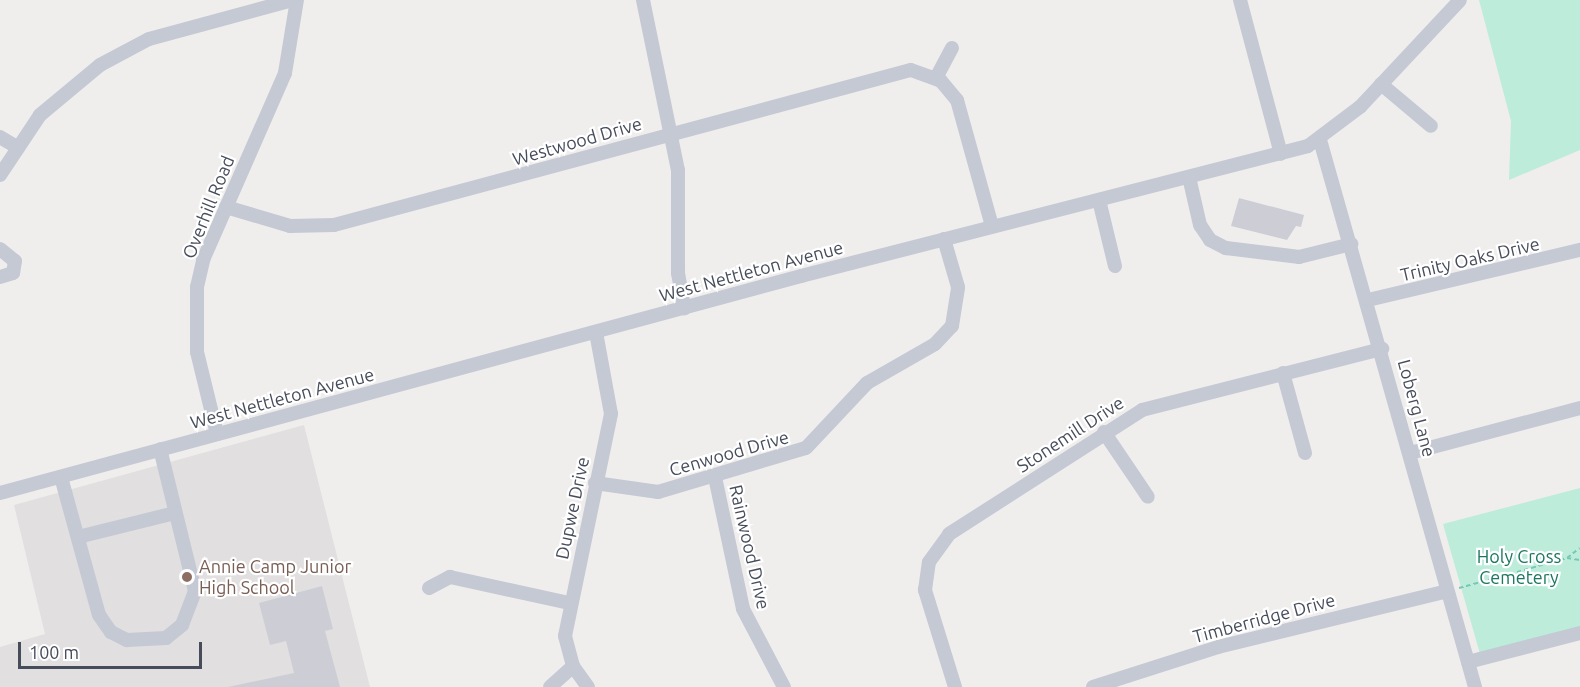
<!DOCTYPE html>
<html>
<head>
<meta charset="utf-8">
<style>
	body { margin:0 }
	#map { position:relative; width:1580px; height:687px; overflow:hidden; background:#f0eeed; font-family:Ubuntu,sans-serif }
	div>[style] { position:absolute }
	.education>* { inset:0; background:#e1dfdf }
	.green>* { inset:0; background:#bdecdb }
	.building>* { inset:0; background:#cdced5 }
	.path>* { height:2px; margin-top:-1px; transform-origin:0; background:repeating-linear-gradient(90deg,#77c8b4 0 4.5px,transparent 0 7.5px) }
	.minor>* { height:14px; margin:-7px; padding:0 7px; transform-origin:7px; border-radius:7px; background:#c4c9d4 }
	.dots>* { width:16px; height:16px; translate:-50% -50%; box-sizing:border-box; border:3px solid #fff; border-radius:50% }
	span { translate:-50% -50%; white-space:nowrap; text-align:center; line-height:1.15; -webkit-text-stroke:4.5px #fff; paint-order:stroke }
	.street-label { font-size:18px; color:#464c5a }
	.park-label { font-size:18px; color:#1b775f }
	.education-label { font-size:18px; color:#785e54 }
	.left { translate:0 -50%; text-align:left }
	.scale { position:absolute; left:18px; top:642px; width:184px; height:27px; box-sizing:border-box; border:3px solid #464c5a; border-top:0; padding-left:8px; font-size:18px; line-height:21px; white-space:nowrap; color:#464c5a; -webkit-text-stroke:4px #fff; paint-order:stroke }
</style>
</head>
<body>
<div id="map">
	<div class="education">
		<i style="clip-path:polygon(304px 425px,370px 687px,0 687px,0 647px,45px 634px,14px 505px)"></i>
	</div>
	<div class="green">
		<i style="clip-path:polygon(1479px 0,1580px 0,1580px 150px,1509px 180px,1511px 121px)"></i>
		<i style="clip-path:polygon(1580px 488px,1580px 628px,1480px 654px,1443px 524px)"></i>
	</div>
	<div class="building">
		<i style="clip-path:polygon(1239px 198px,1304px 215px,1301px 227px,1296px 226px,1287px 240px,1231px 226px)"></i>
		<i style="clip-path:polygon(322px 586px,333px 629px,325px 631px,340px 687px,228px 687px,294px 673px,286px 641px,270px 645px,259px 603px)"></i>
	</div>
	<div class="path">
		<i style="left:1567px;top:558px;width:16px;rotate:-38deg"></i>
		<i style="left:1459px;top:588px;width:112px;rotate:-15.5deg"></i>
		<i style="left:1567px;top:558px;width:13px;rotate:9deg"></i>
	</div>
	<div class="minor">
		<i style="left:643px;top:0;width:174px;rotate:78.4deg"></i>
		<i style="left:678px;top:170px;width:103px;rotate:90deg"></i>
		<i style="left:678px;top:273px;width:36px;rotate:80deg"></i>
		<i style="left:1240px;top:0;width:159px;rotate:75.1deg"></i>
		<i style="left:936px;top:78px;width:34px;rotate:-62deg"></i>
		<i style="left:1381px;top:84px;width:65px;rotate:40deg"></i>
		<i style="left:0;top:137px;width:21px;rotate:31deg"></i>
		<i style="left:1320px;top:140px;width:569px;rotate:74.18deg"></i>
		<i style="left:0;top:175px;width:72px;rotate:-56.3deg"></i>
		<i style="left:40px;top:115px;width:78px;rotate:-39.8deg"></i>
		<i style="left:100px;top:65px;width:55px;rotate:-28deg"></i>
		<i style="left:149px;top:39px;width:149px;rotate:-15.2deg"></i>
		<i style="left:1189px;top:177px;width:49px;rotate:77.1deg"></i>
		<i style="left:1200px;top:225px;width:18px;rotate:56deg"></i>
		<i style="left:1210px;top:240px;width:18px;rotate:27deg"></i>
		<i style="left:1226px;top:248px;width:74px;rotate:7deg"></i>
		<i style="left:1299px;top:257px;width:54px;rotate:-14deg"></i>
		<i style="left:1099px;top:200px;width:68px;rotate:76.4deg"></i>
		<i style="left:226px;top:207px;width:67px;rotate:16.5deg"></i>
		<i style="left:290px;top:226px;width:44px;rotate:-1.3deg"></i>
		<i style="left:334px;top:225px;width:597px;rotate:-15.04deg"></i>
		<i style="left:911px;top:70px;width:32px;rotate:20deg"></i>
		<i style="left:941px;top:81px;width:25px;rotate:50deg"></i>
		<i style="left:957px;top:100px;width:131px;rotate:74.5deg"></i>
		<i style="left:0;top:249px;width:19px;rotate:39deg"></i>
		<i style="left:15px;top:261px;width:12px;rotate:99deg"></i>
		<i style="left:13px;top:273px;width:14px;rotate:163deg"></i>
		<i style="left:1368px;top:300px;width:218px;rotate:-13.3deg"></i>
		<i style="left:1283px;top:373px;width:83px;rotate:74.6deg"></i>
		<i style="left:1104px;top:432px;width:78px;rotate:55.9deg"></i>
		<i style="left:217px;top:434px;width:84px;rotate:-103.7deg"></i>
		<i style="left:197px;top:352px;width:65px;rotate:-90deg"></i>
		<i style="left:197px;top:287px;width:28px;rotate:-77deg"></i>
		<i style="left:203px;top:260px;width:204px;rotate:-66.3deg"></i>
		<i style="left:285px;top:73px;width:74px;rotate:-80.7deg"></i>
		<i style="left:1410px;top:453px;width:176px;rotate:-14.8deg"></i>
		<i style="left:61px;top:477px;width:143px;rotate:74.6deg"></i>
		<i style="left:99px;top:615px;width:21px;rotate:55deg"></i>
		<i style="left:111px;top:632px;width:18px;rotate:27deg"></i>
		<i style="left:127px;top:640px;width:39px;rotate:-3deg"></i>
		<i style="left:166px;top:638px;width:21px;rotate:-39deg"></i>
		<i style="left:182px;top:625px;width:36px;rotate:-69deg"></i>
		<i style="left:195px;top:591px;width:146px;rotate:-103.8deg"></i>
		<i style="left:715px;top:477px;width:135px;rotate:78deg"></i>
		<i style="left:743px;top:609px;width:88px;rotate:62.3deg"></i>
		<i style="left:595px;top:483px;width:64px;rotate:8.1deg"></i>
		<i style="left:658px;top:492px;width:154px;rotate:-16.6deg"></i>
		<i style="left:806px;top:448px;width:89px;rotate:-46.8deg"></i>
		<i style="left:867px;top:383px;width:78px;rotate:-29.8deg"></i>
		<i style="left:935px;top:344px;width:25px;rotate:-47deg"></i>
		<i style="left:952px;top:326px;width:39px;rotate:-81deg"></i>
		<i style="left:958px;top:287px;width:50px;rotate:-106.3deg"></i>
		<i style="left:0;top:493px;width:830px;rotate:-15.16deg"></i>
		<i style="left:801px;top:276px;width:523px;rotate:-14.38deg"></i>
		<i style="left:1308px;top:146px;width:65px;rotate:-36.9deg"></i>
		<i style="left:1360px;top:107px;width:146px;rotate:-46.9deg"></i>
		<i style="left:78px;top:537px;width:100px;rotate:-13.9deg"></i>
		<i style="left:429px;top:588px;width:24px;rotate:-28deg"></i>
		<i style="left:450px;top:577px;width:122px;rotate:12.3deg"></i>
		<i style="left:1468px;top:662px;width:116px;rotate:-14.5deg"></i>
		<i style="left:550px;top:687px;width:31px;rotate:-42deg"></i>
		<i style="left:588px;top:687px;width:26px;rotate:-126deg"></i>
		<i style="left:573px;top:666px;width:31px;rotate:-105deg"></i>
		<i style="left:565px;top:636px;width:227px;rotate:-78.3deg"></i>
		<i style="left:611px;top:414px;width:83px;rotate:-100.4deg"></i>
		<i style="left:955px;top:687px;width:102px;rotate:-107.2deg"></i>
		<i style="left:925px;top:590px;width:28px;rotate:-82deg"></i>
		<i style="left:929px;top:562px;width:34px;rotate:-54deg"></i>
		<i style="left:949px;top:534px;width:229px;rotate:-32.7deg"></i>
		<i style="left:1142px;top:410px;width:248px;rotate:-14.3deg"></i>
		<i style="left:1093px;top:687px;width:131px;rotate:-17.7deg"></i>
		<i style="left:1218px;top:647px;width:236px;rotate:-13.7deg"></i>
	</div>
	<div class="dots">
		<i style="left:187px;top:577px;background:#8d6e63"></i>
	</div>
	<div class="street-label">
		<span style="left:577px;top:141px;rotate:-16deg">Westwood Drive</span>
		<span style="left:208px;top:207px;rotate:-68deg">Overhill Road</span>
		<span style="left:1470px;top:259px;rotate:-13deg">Trinity Oaks Drive</span>
		<span style="left:751px;top:271px;rotate:-15deg">West Nettleton Avenue</span>
		<span style="left:282px;top:398px;rotate:-15deg">West Nettleton Avenue</span>
		<span style="left:1417px;top:408px;rotate:75deg">Loberg Lane</span>
		<span style="left:1070px;top:434px;rotate:-33deg">Stonemill Drive</span>
		<span style="left:729px;top:453px;rotate:-16deg">Cenwood Drive</span>
		<span style="left:572px;top:508px;rotate:-78deg">Dupwe Drive</span>
		<span style="left:750px;top:547px;rotate:77deg">Rainwood Drive</span>
		<span style="left:1264px;top:618px;rotate:-15deg">Timberridge Drive</span>
	</div>
	<div class="park-label">
		<span style="left:1519px;top:567px">Holy Cross<br>Cemetery</span>
	</div>
	<div class="education-label">
		<span class="left" style="left:199px;top:577px">Annie Camp Junior<br>High School</span>
	</div>
	<div class="scale">100 m</div>
</div>
</body>
</html>
